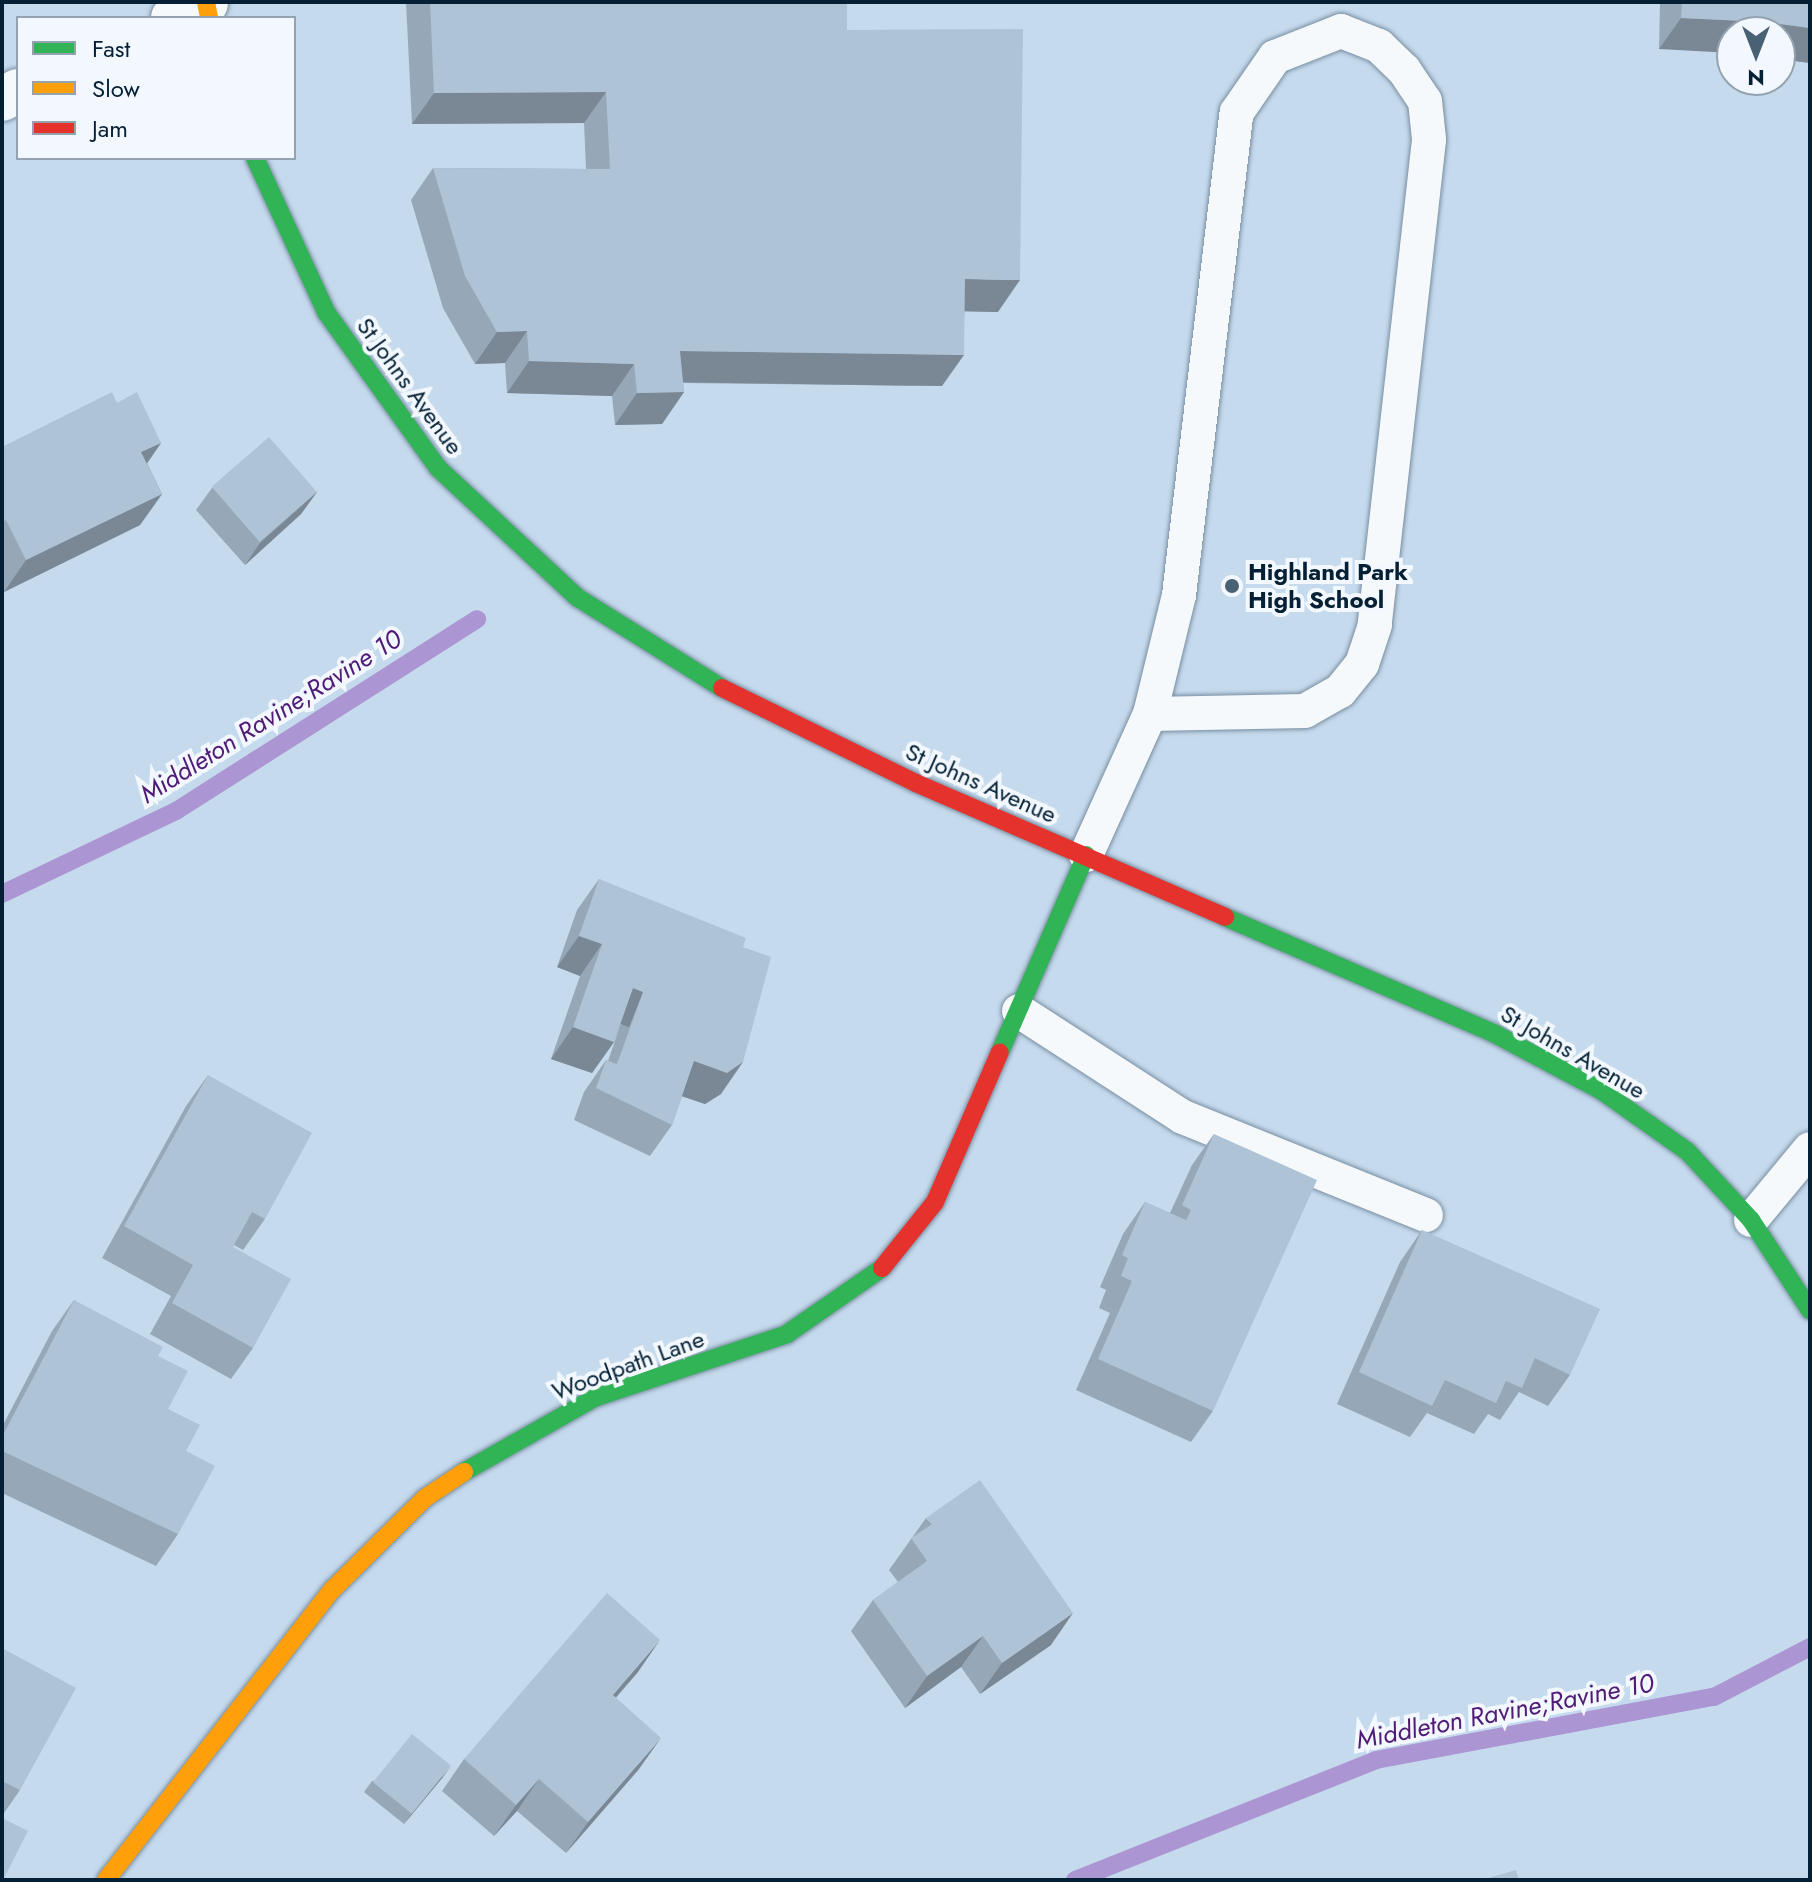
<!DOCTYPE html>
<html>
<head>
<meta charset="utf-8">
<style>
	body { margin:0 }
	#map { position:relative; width:1812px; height:1882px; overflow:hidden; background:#c6daed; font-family:Jost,sans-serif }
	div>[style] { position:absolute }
	.stream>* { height:18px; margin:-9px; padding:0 9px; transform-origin:9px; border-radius:9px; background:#ab95d2 }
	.roads { filter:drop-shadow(0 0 2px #788ea1) drop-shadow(0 0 2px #788ea1) }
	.lane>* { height:34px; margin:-17px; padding:0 17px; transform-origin:17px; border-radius:17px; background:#f6f9fc }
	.street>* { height:44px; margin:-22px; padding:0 22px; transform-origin:22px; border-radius:22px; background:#f6f9fc }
	.fast>* { height:18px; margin:-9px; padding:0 9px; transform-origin:9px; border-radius:9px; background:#30b455 }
	.slow>* { height:18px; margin:-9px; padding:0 9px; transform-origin:9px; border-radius:9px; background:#ff9f0a }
	.jam>* { height:18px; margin:-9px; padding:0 9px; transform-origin:9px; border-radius:9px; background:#e5322d }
	.wall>* { inset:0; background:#96a8b8 }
	.shaded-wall>* { inset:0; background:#7a8896; transform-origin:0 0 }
	.building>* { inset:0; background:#aec3d6; transform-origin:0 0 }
	.dots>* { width:22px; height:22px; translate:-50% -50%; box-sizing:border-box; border:4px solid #f2f8fe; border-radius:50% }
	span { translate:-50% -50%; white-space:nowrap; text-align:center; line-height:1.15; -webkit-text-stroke:8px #f2f8fe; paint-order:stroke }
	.street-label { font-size:24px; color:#052035 }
	.poi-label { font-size:24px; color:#052035; font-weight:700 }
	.left { translate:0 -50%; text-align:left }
	.water-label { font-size:26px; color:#501a77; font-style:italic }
	.frame { position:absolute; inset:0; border:4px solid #052035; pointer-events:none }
	.legend { position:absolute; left:16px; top:16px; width:280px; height:144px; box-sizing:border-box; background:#f2f8fe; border:2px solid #93a2ae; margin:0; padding:10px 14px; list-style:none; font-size:24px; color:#052035 }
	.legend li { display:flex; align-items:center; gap:16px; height:40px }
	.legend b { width:40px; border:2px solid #93a2ae }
	.north { position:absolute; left:1716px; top:16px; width:80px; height:80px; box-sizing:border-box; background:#f2f8fe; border:2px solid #93a2ae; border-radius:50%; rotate:180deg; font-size:22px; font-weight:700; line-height:32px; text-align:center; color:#052035 }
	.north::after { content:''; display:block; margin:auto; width:28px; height:36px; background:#496175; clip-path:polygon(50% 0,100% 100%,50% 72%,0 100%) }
</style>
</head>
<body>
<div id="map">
	<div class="stream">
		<i style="left:2px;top:894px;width:193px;rotate:-25.5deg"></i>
		<i style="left:176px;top:811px;width:357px;rotate:-32.5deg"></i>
		<i style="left:1075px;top:1880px;width:324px;rotate:-21.7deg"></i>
		<i style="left:1376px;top:1760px;width:344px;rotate:-10.6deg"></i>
		<i style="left:1714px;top:1697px;width:108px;rotate:-27.5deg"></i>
	</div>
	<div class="roads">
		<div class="lane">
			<i style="left:1086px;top:855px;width:155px;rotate:-65.6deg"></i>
			<i style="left:1150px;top:714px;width:122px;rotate:-76.3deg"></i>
			<i style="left:1179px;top:595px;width:486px;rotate:-83.2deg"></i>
			<i style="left:1237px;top:112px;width:67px;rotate:-55.4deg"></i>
			<i style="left:1275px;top:57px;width:71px;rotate:-21.5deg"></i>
			<i style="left:1341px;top:31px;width:41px;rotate:21.5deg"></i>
			<i style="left:1379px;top:46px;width:35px;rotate:44deg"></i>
			<i style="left:1404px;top:70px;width:37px;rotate:56deg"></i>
			<i style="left:1425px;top:101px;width:39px;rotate:84deg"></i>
			<i style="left:1429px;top:140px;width:488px;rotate:96.4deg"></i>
			<i style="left:1375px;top:625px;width:41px;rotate:108.4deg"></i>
			<i style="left:1362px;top:664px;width:35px;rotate:129deg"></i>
			<i style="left:1340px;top:691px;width:40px;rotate:150.3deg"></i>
			<i style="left:1305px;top:711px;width:155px;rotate:178.9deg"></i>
			<i style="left:1019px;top:1011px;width:195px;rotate:32.9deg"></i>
			<i style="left:1183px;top:1117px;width:262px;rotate:22deg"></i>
			<i style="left:1751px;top:1220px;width:92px;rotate:-50.3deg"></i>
		</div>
		<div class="street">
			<i style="left:173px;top:18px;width:36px;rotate:-24deg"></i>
			<i style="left:2px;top:99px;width:18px;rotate:-27deg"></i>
		</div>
		<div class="fast">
			<i style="left:255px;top:158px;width:170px;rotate:65.2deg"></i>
			<i style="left:326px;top:312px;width:192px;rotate:54.3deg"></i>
			<i style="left:438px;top:468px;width:191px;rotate:42.9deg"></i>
			<i style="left:578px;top:598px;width:170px;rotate:32deg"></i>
			<i style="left:1225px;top:917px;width:294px;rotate:23.4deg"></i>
			<i style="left:1495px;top:1034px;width:121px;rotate:28deg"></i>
			<i style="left:1602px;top:1091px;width:105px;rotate:35.3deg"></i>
			<i style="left:1688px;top:1152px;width:93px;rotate:47.2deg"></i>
			<i style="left:1751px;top:1220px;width:108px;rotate:56.8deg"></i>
			<i style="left:1000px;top:1052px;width:215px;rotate:-66.4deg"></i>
			<i style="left:464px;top:1472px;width:150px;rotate:-29.6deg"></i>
			<i style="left:594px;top:1398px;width:203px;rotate:-18.3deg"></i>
			<i style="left:787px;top:1334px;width:116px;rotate:-34.8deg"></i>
		</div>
		<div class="slow">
			<i style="left:206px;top:2px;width:16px;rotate:79deg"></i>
			<i style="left:106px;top:1880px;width:368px;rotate:-52.1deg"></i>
			<i style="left:332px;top:1590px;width:131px;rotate:-44.7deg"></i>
			<i style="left:425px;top:1498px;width:47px;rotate:-33.7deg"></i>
		</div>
		<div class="jam">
			<i style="left:722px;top:688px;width:216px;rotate:26.1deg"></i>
			<i style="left:916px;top:783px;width:337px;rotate:23.4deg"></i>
			<i style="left:882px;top:1268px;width:85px;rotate:-51.2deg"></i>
			<i style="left:935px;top:1202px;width:163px;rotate:-66.6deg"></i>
		</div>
	</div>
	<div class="wall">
		<i style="clip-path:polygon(406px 2px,847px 2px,847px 30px,998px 312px,965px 311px,942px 386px,683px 383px,684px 392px,662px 424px,615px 425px,612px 396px,507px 393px,505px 363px,475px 364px,443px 308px,411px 200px,433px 168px,586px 169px,584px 123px,412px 124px)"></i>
		<i style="clip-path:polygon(1660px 2px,1810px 2px,1810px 63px,1780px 59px,1780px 32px,1659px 49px)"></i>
		<i style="clip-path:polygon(117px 403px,161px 443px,147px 463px,162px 494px,140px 525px,4px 592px,2px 587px,2px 447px)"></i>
		<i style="clip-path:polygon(212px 488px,317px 492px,301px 514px,245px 565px,196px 510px)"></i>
		<i style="clip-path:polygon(599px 879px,743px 947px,721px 1094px,705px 1104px,682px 1096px,672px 1125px,650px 1156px,574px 1120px,584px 1092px,606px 1060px,608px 1061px,621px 1023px,614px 1042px,592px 1073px,551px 1059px,580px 976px,557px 967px,577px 910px)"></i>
		<i style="clip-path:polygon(208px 1075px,265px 1219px,243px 1250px,234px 1245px,233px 1247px,253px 1348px,231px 1379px,150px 1334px,171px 1296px,102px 1258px,186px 1106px)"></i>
		<i style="clip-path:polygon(1214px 1134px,1213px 1411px,1191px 1442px,1076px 1390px,1110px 1313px,1099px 1308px,1106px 1290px,1100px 1287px,1123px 1234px,1145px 1202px,1170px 1213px,1192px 1165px)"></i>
		<i style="clip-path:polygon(1422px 1230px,1570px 1375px,1548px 1406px,1519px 1392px,1500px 1420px,1488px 1414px,1474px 1434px,1427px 1413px,1410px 1437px,1337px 1404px,1400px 1262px)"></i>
		<i style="clip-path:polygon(74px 1300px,158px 1356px,168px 1409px,186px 1451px,178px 1534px,156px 1566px,2px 1493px,2px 1427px,52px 1331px)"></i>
		<i style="clip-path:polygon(926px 1518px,1051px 1645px,980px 1694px,961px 1667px,905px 1708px,851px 1631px,873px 1600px,898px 1582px,889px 1570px)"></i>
		<i style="clip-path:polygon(2px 1648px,20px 1790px,2px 1816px)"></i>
		<i style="clip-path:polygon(638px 1672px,616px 1698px,639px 1769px,566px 1853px,517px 1811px,494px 1836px,442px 1791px,464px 1759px)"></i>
		<i style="clip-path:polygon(443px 1777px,404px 1824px,364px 1792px,372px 1781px)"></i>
	</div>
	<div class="shaded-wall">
		<i style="clip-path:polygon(1681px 18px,1766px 22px,1810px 28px,1810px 63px,1780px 59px,1780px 32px,1732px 32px,1732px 53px,1659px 49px)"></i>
		<i style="clip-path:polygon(606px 92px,584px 123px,412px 124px,434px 93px)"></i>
		<i style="clip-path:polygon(965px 279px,1020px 280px,998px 312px,943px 311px)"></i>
		<i style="clip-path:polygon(527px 331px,505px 363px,475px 364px,497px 332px)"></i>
		<i style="clip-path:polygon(680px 351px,964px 355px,942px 386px,658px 382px)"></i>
		<i style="clip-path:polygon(529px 361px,634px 364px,612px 396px,507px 393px)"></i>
		<i style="clip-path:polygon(684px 392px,662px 424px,615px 425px,637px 393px)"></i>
		<i style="clip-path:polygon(161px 443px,139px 475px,141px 452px)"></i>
		<i style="clip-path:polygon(317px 492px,301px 514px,245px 565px,260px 543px)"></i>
		<i style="clip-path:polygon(162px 494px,140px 525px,4px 592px,26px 560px)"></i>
		<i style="clip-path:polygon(579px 936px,602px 944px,580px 976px,557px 967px)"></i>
		<i style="left:633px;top:988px;width:11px;height:38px;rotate:22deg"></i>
		<i style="clip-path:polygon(573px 1027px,614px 1042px,592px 1073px,551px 1059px)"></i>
		<i style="clip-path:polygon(694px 1061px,743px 1062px,721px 1094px,705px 1104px,672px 1093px)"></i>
		<i style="clip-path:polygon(1073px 1613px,1051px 1645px,980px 1694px,1002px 1663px)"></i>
		<i style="clip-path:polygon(983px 1636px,961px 1667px,905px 1708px,927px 1676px)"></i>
		<i style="clip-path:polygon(660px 1640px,638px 1672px,590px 1726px,613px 1695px)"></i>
		<i style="clip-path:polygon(661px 1738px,639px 1769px,566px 1853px,588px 1822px)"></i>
		<i style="clip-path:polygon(451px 1766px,443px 1777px,404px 1824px,412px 1813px)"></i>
		<i style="clip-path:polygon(539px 1779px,517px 1811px,494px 1836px,516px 1805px)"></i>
	</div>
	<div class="building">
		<i style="clip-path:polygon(430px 2px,847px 2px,847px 30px,1023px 29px,1020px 280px,965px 279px,964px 355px,680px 351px,684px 392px,637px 393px,634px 364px,529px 361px,527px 331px,497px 332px,465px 276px,433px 168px,610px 169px,606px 92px,434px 93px)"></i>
		<i style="clip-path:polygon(1682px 2px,1810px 2px,1810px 28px,1766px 22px,1681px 18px)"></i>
		<i style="clip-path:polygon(112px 392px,117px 403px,137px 392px,161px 443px,141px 452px,162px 494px,26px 560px,6px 520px,2px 522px,2px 447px)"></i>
		<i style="left:269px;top:437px;width:73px;height:76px;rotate:49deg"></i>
		<i style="clip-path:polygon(599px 879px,746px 938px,743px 947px,771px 957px,743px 1062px,727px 1073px,694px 1061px,672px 1125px,596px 1088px,606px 1060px,617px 1064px,643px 992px,633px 988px,614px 1042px,573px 1027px,602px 944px,579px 936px)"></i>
		<i style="clip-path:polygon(208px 1075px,312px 1133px,265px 1219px,252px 1212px,233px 1247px,291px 1279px,253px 1348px,172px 1303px,193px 1265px,124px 1226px)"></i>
		<i style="clip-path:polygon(1214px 1134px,1317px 1180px,1213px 1411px,1098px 1359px,1132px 1281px,1121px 1276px,1128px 1258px,1122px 1255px,1145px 1202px,1186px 1220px,1191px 1210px,1182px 1205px)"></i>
		<i style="clip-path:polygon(1422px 1230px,1600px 1309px,1570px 1375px,1535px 1358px,1522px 1388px,1506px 1381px,1496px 1403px,1445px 1380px,1432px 1406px,1359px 1372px)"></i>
		<i style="clip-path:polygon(74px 1300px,163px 1347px,158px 1356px,188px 1371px,168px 1409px,200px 1425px,186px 1451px,215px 1466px,178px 1534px,2px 1451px,2px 1437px)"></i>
		<i style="clip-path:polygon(980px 1480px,1073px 1613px,1002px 1663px,983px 1636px,927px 1676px,873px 1600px,927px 1561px,911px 1538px,932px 1524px,926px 1518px)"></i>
		<i style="clip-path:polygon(607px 1593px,660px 1640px,613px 1695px,661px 1738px,588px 1822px,539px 1779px,516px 1805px,464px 1759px)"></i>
		<i style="clip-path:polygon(2px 1648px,76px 1688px,20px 1790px,2px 1781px)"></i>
		<i style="left:412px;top:1734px;width:50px;height:62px;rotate:39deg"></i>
		<i style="clip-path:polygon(2px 1818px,28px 1831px,3px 1880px,2px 1880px)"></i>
		<i style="clip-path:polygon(1516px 1870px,1519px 1880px,1482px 1880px)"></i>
	</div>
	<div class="dots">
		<i style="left:1232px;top:586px;background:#496175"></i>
	</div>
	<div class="street-label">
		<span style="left:410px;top:386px;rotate:54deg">St Johns Avenue</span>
		<span style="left:981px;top:783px;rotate:24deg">St Johns Avenue</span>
		<span style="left:1573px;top:1052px;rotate:30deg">St Johns Avenue</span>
		<span style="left:628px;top:1365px;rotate:-20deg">Woodpath Lane</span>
	</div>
	<div class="poi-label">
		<span class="left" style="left:1248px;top:586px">Highland Park<br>High School</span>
	</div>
	<div class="water-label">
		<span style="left:271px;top:717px;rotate:-32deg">Middleton Ravine;Ravine 10</span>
		<span style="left:1505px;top:1712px;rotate:-11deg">Middleton Ravine;Ravine 10</span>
	</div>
	<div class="frame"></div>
	<ul class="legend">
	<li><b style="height:10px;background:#30b455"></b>Fast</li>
	<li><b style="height:10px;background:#ff9f0a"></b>Slow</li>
	<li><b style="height:10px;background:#e5322d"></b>Jam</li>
	</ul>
	<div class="north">N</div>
</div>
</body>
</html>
